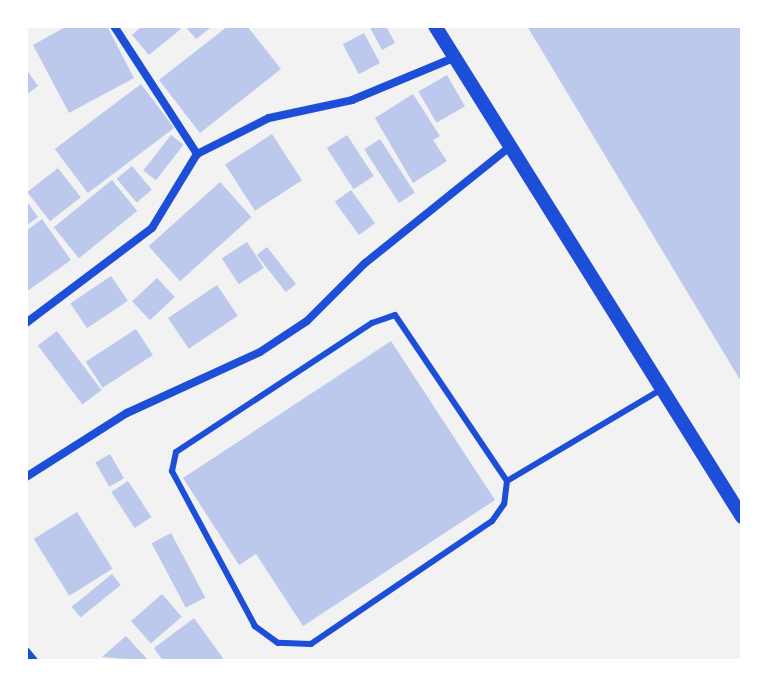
<!DOCTYPE html>
<html>
<head>
<meta charset="utf-8">
<style>
	body { margin:0 }
	#map { position:relative; width:768px; height:687px; overflow:hidden; background:#f2f2f2; font-family:Inter,sans-serif }
	div>[style] { position:absolute }
	.building>* { inset:0; background:#bdc9ec; transform-origin:0 0 }
	.service>* { height:6px; margin:-3px; padding:0 3px; transform-origin:3px; border-radius:3px; background:#1d4ed8 }
	.minor>* { height:8px; margin:-4px; padding:0 4px; transform-origin:4px; border-radius:4px; background:#1d4ed8 }
	.tertiary>* { height:14px; margin:-7px; padding:0 7px; transform-origin:7px; border-radius:7px; background:#1d4ed8 }
	span { translate:-50% -50%; white-space:nowrap; text-align:center; line-height:1.15; -webkit-text-stroke:6px #fff; paint-order:stroke }
	.frame { position:absolute; inset:0; border:28px solid #fff; pointer-events:none }
</style>
</head>
<body>
<div id="map">
	<div class="building">
		<i style="clip-path:polygon(67px 26px,107px 26px,134px 78px,69px 113px,33px 45px)"></i>
		<i style="clip-path:polygon(142px 26px,178px 26px,181px 29px,149px 55px,132px 35px)"></i>
		<i style="clip-path:polygon(185px 26px,213px 26px,196px 39px)"></i>
		<i style="clip-path:polygon(228px 26px,247px 26px,281px 69px,200px 133px,159px 80px)"></i>
		<i style="clip-path:polygon(369px 26px,386px 26px,395px 43px,382px 50px)"></i>
		<i style="clip-path:polygon(527px 26px,742px 26px,742px 383px)"></i>
		<i style="left:364px;top:33px;width:34px;height:24px;rotate:62deg"></i>
		<i style="clip-path:polygon(26px 69px,38px 86px,26px 95px)"></i>
		<i style="left:447px;top:75px;width:36px;height:33px;rotate:60deg"></i>
		<i style="left:141px;top:84px;width:55px;height:108px;rotate:53deg"></i>
		<i style="clip-path:polygon(413px 94px,440px 136px,433px 140px,447px 161px,413px 183px,375px 118px)"></i>
		<i style="left:272px;top:134px;width:55px;height:56px;rotate:57deg"></i>
		<i style="left:171px;top:135px;width:16px;height:45px;rotate:38deg"></i>
		<i style="left:347px;top:135px;width:49px;height:24px;rotate:57deg"></i>
		<i style="left:380px;top:139px;width:64px;height:19px;rotate:57deg"></i>
		<i style="left:132px;top:166px;width:31px;height:20px;rotate:50deg"></i>
		<i style="left:58px;top:168px;width:37px;height:39px;rotate:52deg"></i>
		<i style="left:112px;top:180px;width:40px;height:75px;rotate:51deg"></i>
		<i style="left:220px;top:182px;width:47px;height:96px;rotate:48deg"></i>
		<i style="left:351px;top:190px;width:41px;height:20px;rotate:54deg"></i>
		<i style="clip-path:polygon(26px 200px,38px 217px,26px 226px)"></i>
		<i style="clip-path:polygon(42px 219px,71px 260px,26px 292px,26px 231px)"></i>
		<i style="left:247px;top:242px;width:31px;height:30px;rotate:57deg"></i>
		<i style="left:267px;top:247px;width:47px;height:13px;rotate:52deg"></i>
		<i style="left:111px;top:276px;width:30px;height:49px;rotate:56deg"></i>
		<i style="left:157px;top:278px;width:26px;height:34px;rotate:47deg"></i>
		<i style="left:217px;top:285px;width:37px;height:59px;rotate:56deg"></i>
		<i style="left:136px;top:329px;width:31px;height:60px;rotate:57deg"></i>
		<i style="left:57px;top:331px;width:74px;height:24px;rotate:53deg"></i>
		<i style="clip-path:polygon(391px 341px,495px 500px,303px 626px,256px 554px,239px 565px,183px 478px)"></i>
		<i style="left:110px;top:454px;width:28px;height:17px;rotate:60deg"></i>
		<i style="left:128px;top:481px;width:43px;height:20px;rotate:57deg"></i>
		<i style="left:77px;top:512px;width:67px;height:51px;rotate:58deg"></i>
		<i style="left:171px;top:533px;width:73px;height:22px;rotate:62deg"></i>
		<i style="left:112px;top:574px;width:14px;height:52px;rotate:51deg"></i>
		<i style="left:162px;top:594px;width:30px;height:41px;rotate:49deg"></i>
		<i style="clip-path:polygon(194px 618px,225px 661px,163px 661px,154px 648px)"></i>
		<i style="clip-path:polygon(126px 636px,149px 661px,102px 657px)"></i>
	</div>
	<div class="service">
		<i style="left:395px;top:315px;width:200px;rotate:56deg"></i>
		<i style="left:507px;top:481px;width:23px;rotate:97deg"></i>
		<i style="left:504px;top:504px;width:21px;rotate:125deg"></i>
		<i style="left:492px;top:521px;width:219px;rotate:145.8deg"></i>
		<i style="left:311px;top:644px;width:33px;rotate:-178deg"></i>
		<i style="left:278px;top:643px;width:29px;rotate:-144deg"></i>
		<i style="left:255px;top:626px;width:176px;rotate:-118.2deg"></i>
		<i style="left:172px;top:471px;width:19px;rotate:-78deg"></i>
		<i style="left:176px;top:452px;width:235px;rotate:-33.4deg"></i>
		<i style="left:372px;top:323px;width:24px;rotate:-19deg"></i>
		<i style="left:507px;top:481px;width:180px;rotate:-30.7deg"></i>
	</div>
	<div class="minor">
		<i style="left:114px;top:26px;width:153px;rotate:57deg"></i>
		<i style="left:26px;top:323px;width:158px;rotate:-37deg"></i>
		<i style="left:152px;top:228px;width:87px;rotate:-58.7deg"></i>
		<i style="left:197px;top:154px;width:80px;rotate:-26.6deg"></i>
		<i style="left:269px;top:118px;width:85px;rotate:-12.2deg"></i>
		<i style="left:352px;top:100px;width:113px;rotate:-22.5deg"></i>
		<i style="left:26px;top:477px;width:120px;rotate:-32.4deg"></i>
		<i style="left:127px;top:413px;width:146px;rotate:-24.6deg"></i>
		<i style="left:260px;top:352px;width:56px;rotate:-33.4deg"></i>
		<i style="left:307px;top:321px;width:81px;rotate:-45deg"></i>
		<i style="left:364px;top:264px;width:189px;rotate:-38.8deg"></i>
		<i style="left:26px;top:651px;width:13px;rotate:51deg"></i>
	</div>
	<div class="tertiary">
		<i style="left:435px;top:26px;width:579px;rotate:57.98deg"></i>
	</div>
	<div class="frame"></div>
</div>
</body>
</html>
